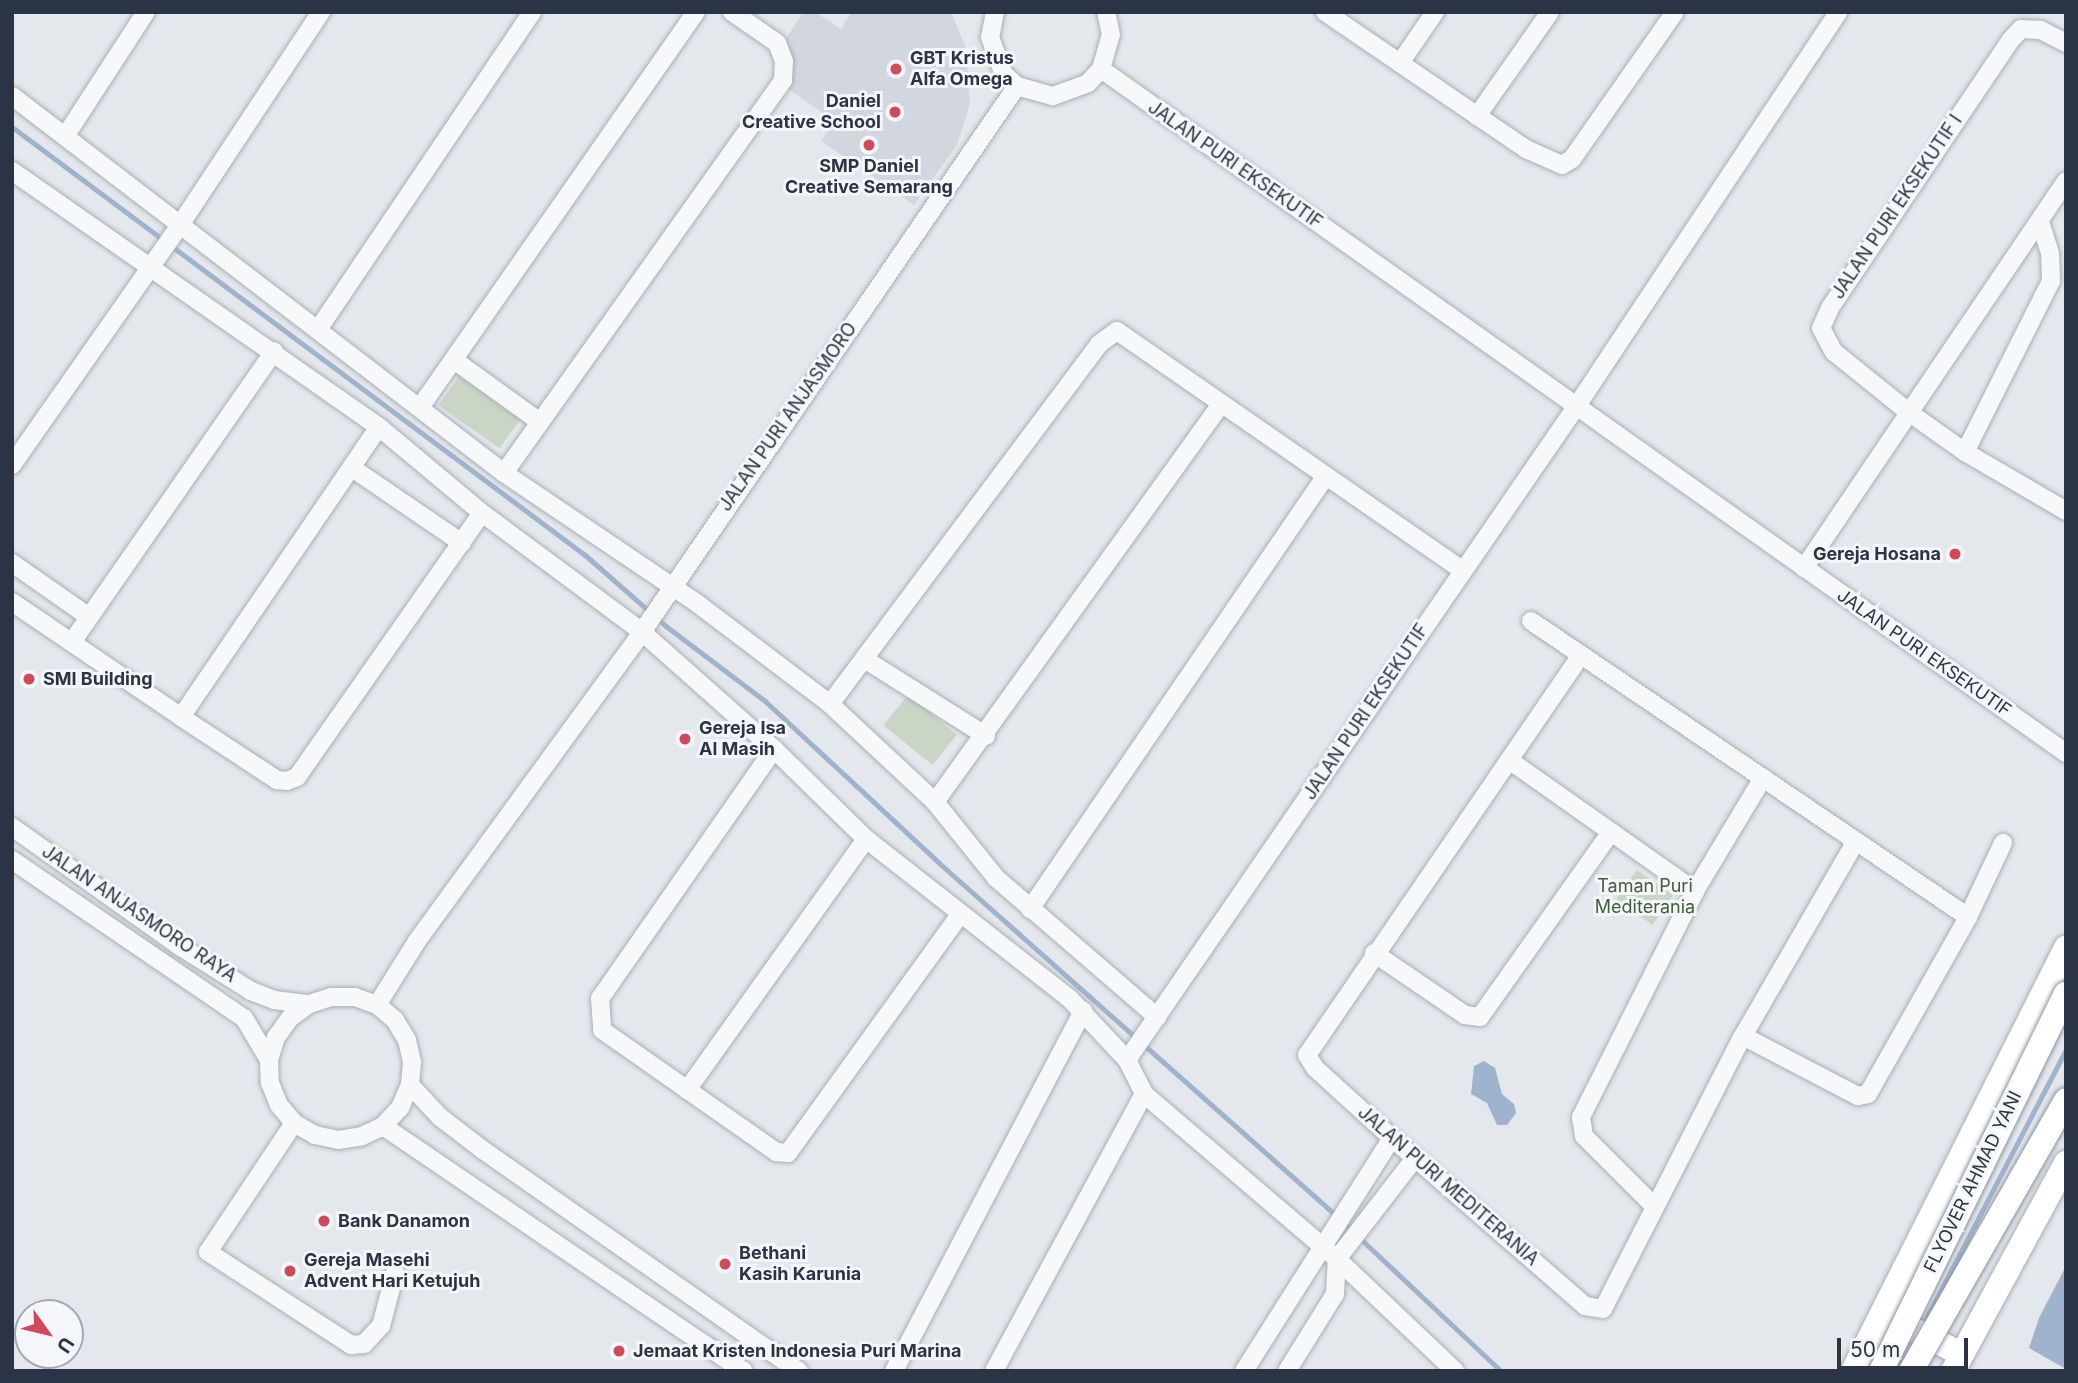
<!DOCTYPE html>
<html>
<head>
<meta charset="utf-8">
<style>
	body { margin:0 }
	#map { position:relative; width:2078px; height:1383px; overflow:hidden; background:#e4e7ec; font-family:Inter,sans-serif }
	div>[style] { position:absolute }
	.built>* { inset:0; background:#d2d6de }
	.green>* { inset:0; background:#c9d6c5; transform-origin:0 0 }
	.water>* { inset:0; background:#9fb4cc }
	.stream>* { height:5px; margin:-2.5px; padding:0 2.5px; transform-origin:2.5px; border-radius:2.5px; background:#9fb4cc }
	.roads { filter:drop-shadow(0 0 2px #a9aeb7) drop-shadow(0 0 2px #a9aeb7) }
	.minor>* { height:18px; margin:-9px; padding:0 9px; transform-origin:9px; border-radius:9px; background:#f7f8fa }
	.highway>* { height:24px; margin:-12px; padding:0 12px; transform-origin:12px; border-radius:12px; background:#fff }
	.bridges { filter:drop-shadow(0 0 2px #8b94a3) drop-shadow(0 0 2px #8b94a3) }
	.highway-bridge>* { height:24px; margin:-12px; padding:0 12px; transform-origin:12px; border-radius:12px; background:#fff }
	.dots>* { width:19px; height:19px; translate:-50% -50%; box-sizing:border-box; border:4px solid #f4f6f9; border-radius:50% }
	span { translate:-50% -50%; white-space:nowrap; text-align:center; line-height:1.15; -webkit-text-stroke:6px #f4f6f9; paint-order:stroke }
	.poi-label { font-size:18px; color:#2b3445; font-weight:700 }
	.left { translate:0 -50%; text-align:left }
	.right { translate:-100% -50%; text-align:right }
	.street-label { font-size:18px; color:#2b3445 }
	.park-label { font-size:18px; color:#3f6138 }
	.frame { position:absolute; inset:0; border:14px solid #2b3445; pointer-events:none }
	.north { position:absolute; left:14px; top:1299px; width:70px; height:70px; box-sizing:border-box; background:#f4f6f9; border:2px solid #a4a8b1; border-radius:50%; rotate:124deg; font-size:19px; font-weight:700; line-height:28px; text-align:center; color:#2b3445 }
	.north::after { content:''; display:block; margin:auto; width:24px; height:32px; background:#d1495b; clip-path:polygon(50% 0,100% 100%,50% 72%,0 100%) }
	.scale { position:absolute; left:1837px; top:1338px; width:131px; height:32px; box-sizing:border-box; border:4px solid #2b3445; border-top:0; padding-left:9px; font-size:21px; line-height:24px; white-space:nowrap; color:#2b3445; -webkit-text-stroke:5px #f4f6f9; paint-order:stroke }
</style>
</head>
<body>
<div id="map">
	<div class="built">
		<i style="clip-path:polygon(803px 12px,815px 12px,841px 29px,852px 12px,951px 12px,966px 48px,970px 103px,957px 145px,914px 205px,821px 141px,835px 121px,784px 86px,785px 40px)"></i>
	</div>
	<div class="green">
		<i style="left:459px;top:376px;width:75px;height:36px;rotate:35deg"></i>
		<i style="left:908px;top:695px;width:63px;height:39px;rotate:39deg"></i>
		<i style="left:1637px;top:870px;width:44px;height:36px;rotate:35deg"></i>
	</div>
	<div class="water">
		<i style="clip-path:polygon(1484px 1061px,1495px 1068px,1502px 1094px,1514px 1104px,1516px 1113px,1507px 1125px,1497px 1125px,1487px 1103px,1471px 1094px,1474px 1066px)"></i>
		<i style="clip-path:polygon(2066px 1266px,2066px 1369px,2029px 1348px,2039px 1318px)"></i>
	</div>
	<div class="stream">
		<i style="left:12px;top:127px;width:715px;rotate:36.76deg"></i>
		<i style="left:585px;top:555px;width:109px;rotate:41.3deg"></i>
		<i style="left:667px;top:627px;width:124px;rotate:37.1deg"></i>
		<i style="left:766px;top:702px;width:236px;rotate:42.9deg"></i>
		<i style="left:939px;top:863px;width:524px;rotate:41.6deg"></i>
		<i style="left:1331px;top:1211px;width:233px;rotate:43.3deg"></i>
		<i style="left:1921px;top:1328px;width:314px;rotate:-62.5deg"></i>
	</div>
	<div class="roads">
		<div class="minor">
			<i style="left:995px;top:12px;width:25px;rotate:101deg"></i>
			<i style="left:990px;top:37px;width:38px;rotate:70deg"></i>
			<i style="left:1003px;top:73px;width:19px;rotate:43deg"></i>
			<i style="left:1017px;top:86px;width:37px;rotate:16deg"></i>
			<i style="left:1053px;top:96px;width:37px;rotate:-20deg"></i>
			<i style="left:1088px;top:83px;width:19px;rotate:-47deg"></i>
			<i style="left:1101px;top:69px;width:35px;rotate:-74deg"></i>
			<i style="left:1111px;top:35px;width:24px;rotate:-102deg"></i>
			<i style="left:1325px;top:12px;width:243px;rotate:34.3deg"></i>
			<i style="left:1526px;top:149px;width:39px;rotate:24deg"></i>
			<i style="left:1562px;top:165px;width:12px;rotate:-31deg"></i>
			<i style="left:1572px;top:159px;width:179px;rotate:-55deg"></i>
			<i style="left:2066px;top:43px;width:29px;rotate:-153deg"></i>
			<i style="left:2040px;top:30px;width:19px;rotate:-177deg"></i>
			<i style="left:2021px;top:29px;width:16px;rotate:133deg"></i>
			<i style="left:2010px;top:41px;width:322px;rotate:124deg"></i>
			<i style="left:1830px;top:308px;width:22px;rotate:114deg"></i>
			<i style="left:1821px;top:328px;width:27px;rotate:62deg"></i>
			<i style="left:1834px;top:352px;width:94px;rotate:38.9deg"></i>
			<i style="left:1907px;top:411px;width:71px;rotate:35.3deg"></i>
			<i style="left:1965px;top:452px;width:117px;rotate:30.3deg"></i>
			<i style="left:1400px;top:63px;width:62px;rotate:-55.5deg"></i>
			<i style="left:1101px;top:69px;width:1183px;rotate:35.33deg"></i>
			<i style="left:12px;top:96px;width:620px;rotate:37.46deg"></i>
			<i style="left:504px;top:473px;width:234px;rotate:34deg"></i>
			<i style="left:698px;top:604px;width:166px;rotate:37.1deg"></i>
			<i style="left:830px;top:704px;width:144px;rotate:43deg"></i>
			<i style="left:935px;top:802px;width:97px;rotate:51.2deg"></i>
			<i style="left:996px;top:878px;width:213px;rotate:40.8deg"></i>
			<i style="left:1477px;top:116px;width:127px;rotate:-54.9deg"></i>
			<i style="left:66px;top:135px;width:147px;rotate:-57deg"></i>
			<i style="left:12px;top:171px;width:447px;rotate:34.9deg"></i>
			<i style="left:379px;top:427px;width:134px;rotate:39.9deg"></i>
			<i style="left:482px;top:513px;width:199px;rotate:36.6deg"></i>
			<i style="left:642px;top:632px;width:176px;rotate:41.6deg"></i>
			<i style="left:774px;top:749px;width:129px;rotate:44.4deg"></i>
			<i style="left:866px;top:839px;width:259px;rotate:38.1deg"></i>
			<i style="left:1070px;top:999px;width:83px;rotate:46.9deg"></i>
			<i style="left:1127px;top:1060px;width:38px;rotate:63deg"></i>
			<i style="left:1144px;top:1094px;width:254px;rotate:40.5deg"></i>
			<i style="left:1337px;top:1259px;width:163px;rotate:43.5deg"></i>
			<i style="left:319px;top:328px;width:381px;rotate:-56deg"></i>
			<i style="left:454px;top:360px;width:106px;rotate:35.8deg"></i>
			<i style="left:421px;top:406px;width:480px;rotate:-55.1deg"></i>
			<i style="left:1965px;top:452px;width:191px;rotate:-63.3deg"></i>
			<i style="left:2051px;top:281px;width:28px;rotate:-92deg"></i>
			<i style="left:2050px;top:253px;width:32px;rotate:-108deg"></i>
			<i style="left:12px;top:465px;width:286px;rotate:-55deg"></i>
			<i style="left:176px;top:231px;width:263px;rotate:-56.5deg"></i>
			<i style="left:352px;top:468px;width:133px;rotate:34.3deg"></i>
			<i style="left:504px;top:473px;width:482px;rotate:-54.6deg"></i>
			<i style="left:783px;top:80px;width:19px;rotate:-87deg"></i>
			<i style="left:784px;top:61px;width:19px;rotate:-111deg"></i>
			<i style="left:777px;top:43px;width:55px;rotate:-145.4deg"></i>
			<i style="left:12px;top:563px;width:94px;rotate:35deg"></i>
			<i style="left:1804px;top:568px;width:467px;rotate:-55.9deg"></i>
			<i style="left:12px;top:602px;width:204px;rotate:34.2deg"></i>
			<i style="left:181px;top:717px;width:115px;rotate:33.3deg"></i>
			<i style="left:277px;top:780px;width:10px;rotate:6deg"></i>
			<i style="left:287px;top:781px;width:11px;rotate:-22deg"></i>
			<i style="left:297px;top:777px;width:322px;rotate:-55deg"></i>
			<i style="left:1531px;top:621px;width:528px;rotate:34.11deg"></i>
			<i style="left:72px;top:642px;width:354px;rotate:-55.2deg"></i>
			<i style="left:1581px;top:655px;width:485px;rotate:124.4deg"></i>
			<i style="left:1307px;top:1055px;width:15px;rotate:58deg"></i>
			<i style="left:1315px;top:1068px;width:104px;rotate:42.3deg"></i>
			<i style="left:1392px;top:1138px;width:256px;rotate:41deg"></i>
			<i style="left:1585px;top:1306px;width:18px;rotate:9deg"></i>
			<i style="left:1603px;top:1309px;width:307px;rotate:-62.9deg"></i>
			<i style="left:1743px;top:1036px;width:225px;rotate:-59.9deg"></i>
			<i style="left:866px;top:660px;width:142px;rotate:32.3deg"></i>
			<i style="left:830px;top:704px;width:449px;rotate:-53.2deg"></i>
			<i style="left:1099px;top:344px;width:22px;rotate:-36deg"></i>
			<i style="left:1117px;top:331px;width:421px;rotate:34.7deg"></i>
			<i style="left:181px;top:717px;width:351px;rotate:-55.7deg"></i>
			<i style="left:774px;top:749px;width:304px;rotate:124.9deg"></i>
			<i style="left:600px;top:998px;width:32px;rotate:86deg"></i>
			<i style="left:602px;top:1030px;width:213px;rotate:35deg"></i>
			<i style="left:776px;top:1152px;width:12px;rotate:5deg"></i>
			<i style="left:788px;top:1153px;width:292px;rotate:-54.2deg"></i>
			<i style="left:1509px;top:760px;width:228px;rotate:35.2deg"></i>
			<i style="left:935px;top:802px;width:489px;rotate:-54.3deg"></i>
			<i style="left:12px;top:827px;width:207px;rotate:35.4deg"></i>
			<i style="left:181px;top:947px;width:83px;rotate:32.2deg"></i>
			<i style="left:251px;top:991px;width:25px;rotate:21deg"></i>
			<i style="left:274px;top:1000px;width:35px;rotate:7deg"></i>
			<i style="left:12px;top:860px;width:281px;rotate:34.3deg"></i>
			<i style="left:244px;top:1018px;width:49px;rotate:59.2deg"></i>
			<i style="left:269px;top:1060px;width:23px;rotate:88deg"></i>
			<i style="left:270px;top:1083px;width:24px;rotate:68deg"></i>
			<i style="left:279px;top:1105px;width:23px;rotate:50deg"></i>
			<i style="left:294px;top:1123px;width:24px;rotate:30deg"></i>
			<i style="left:315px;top:1135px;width:24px;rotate:12deg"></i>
			<i style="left:338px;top:1140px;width:24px;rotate:-9deg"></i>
			<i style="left:362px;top:1136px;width:23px;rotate:-25deg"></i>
			<i style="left:383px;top:1126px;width:25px;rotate:-47deg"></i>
			<i style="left:400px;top:1108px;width:25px;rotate:-67deg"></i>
			<i style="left:410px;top:1085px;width:23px;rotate:-85deg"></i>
			<i style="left:412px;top:1062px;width:23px;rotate:-103deg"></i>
			<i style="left:407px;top:1040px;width:23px;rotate:-121deg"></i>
			<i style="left:395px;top:1020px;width:23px;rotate:-140deg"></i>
			<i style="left:377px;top:1005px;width:23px;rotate:-160deg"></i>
			<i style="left:355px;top:997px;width:24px;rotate:180deg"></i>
			<i style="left:331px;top:997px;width:23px;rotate:162deg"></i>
			<i style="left:309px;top:1004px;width:24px;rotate:144deg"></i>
			<i style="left:290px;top:1018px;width:24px;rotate:126deg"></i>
			<i style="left:276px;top:1037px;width:24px;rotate:107deg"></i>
			<i style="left:1030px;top:909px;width:523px;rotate:-55.67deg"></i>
			<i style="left:1374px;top:953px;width:110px;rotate:34.3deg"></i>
			<i style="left:1465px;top:1015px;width:15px;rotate:8deg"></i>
			<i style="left:1480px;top:1017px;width:227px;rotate:-54.7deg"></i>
			<i style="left:377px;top:1005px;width:75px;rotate:-58deg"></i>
			<i style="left:417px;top:941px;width:382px;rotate:-53.9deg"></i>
			<i style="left:642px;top:632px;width:662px;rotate:-55.52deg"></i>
			<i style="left:1743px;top:1036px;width:130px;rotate:27.6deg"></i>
			<i style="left:1858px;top:1096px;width:10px;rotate:-11deg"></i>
			<i style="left:1868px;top:1094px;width:203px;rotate:-60.5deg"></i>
			<i style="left:1968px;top:917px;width:82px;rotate:-64.7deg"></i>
			<i style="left:1127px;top:1060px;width:792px;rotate:-55.49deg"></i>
			<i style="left:1576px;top:407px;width:474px;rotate:-56.4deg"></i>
			<i style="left:410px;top:1085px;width:44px;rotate:46.8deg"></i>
			<i style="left:440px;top:1117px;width:54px;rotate:37.5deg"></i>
			<i style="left:483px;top:1150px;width:386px;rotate:35deg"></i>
			<i style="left:687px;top:1090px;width:308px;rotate:-54.5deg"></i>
			<i style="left:294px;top:1123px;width:155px;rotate:123.7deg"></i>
			<i style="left:208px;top:1252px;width:171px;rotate:33deg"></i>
			<i style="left:351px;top:1345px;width:13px;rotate:-4deg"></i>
			<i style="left:364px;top:1344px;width:25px;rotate:-47deg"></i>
			<i style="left:381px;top:1326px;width:55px;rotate:-75.2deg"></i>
			<i style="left:383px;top:1126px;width:436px;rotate:34.2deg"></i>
			<i style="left:1655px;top:1207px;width:100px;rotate:-135deg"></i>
			<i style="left:1584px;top:1136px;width:19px;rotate:-99deg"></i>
			<i style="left:1581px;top:1117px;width:253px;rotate:-63.2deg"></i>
			<i style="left:1695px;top:891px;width:132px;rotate:-59deg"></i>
			<i style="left:894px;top:1371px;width:407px;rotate:-62.3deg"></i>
			<i style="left:994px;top:1371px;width:315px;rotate:-61.6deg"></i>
			<i style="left:1244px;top:1371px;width:276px;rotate:-57.6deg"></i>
			<i style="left:1287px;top:1371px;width:91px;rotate:-58.1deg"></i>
			<i style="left:1335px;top:1294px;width:35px;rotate:-87deg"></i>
			<i style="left:1337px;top:1259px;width:128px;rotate:-52.3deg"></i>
		</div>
		<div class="highway">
			<i style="left:1887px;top:1316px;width:83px;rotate:27.2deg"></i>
			<i style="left:1853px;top:1371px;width:474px;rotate:-63.3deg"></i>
			<i style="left:1953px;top:1371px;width:237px;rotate:-61.5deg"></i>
		</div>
	</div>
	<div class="bridges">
		<div class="highway-bridge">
			<i style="left:1881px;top:1371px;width:420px;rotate:-63.9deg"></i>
			<i style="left:1911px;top:1371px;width:312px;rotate:-60.2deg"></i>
		</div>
	</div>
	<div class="dots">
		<i style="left:896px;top:69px;background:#d1495b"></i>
		<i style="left:895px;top:112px;background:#d1495b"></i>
		<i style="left:869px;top:145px;background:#d1495b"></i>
		<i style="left:1955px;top:554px;background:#d1495b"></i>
		<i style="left:29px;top:679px;background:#d1495b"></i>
		<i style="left:685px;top:739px;background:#d1495b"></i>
		<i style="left:324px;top:1221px;background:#d1495b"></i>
		<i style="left:725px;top:1264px;background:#d1495b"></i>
		<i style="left:290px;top:1271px;background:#d1495b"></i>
		<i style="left:619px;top:1351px;background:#d1495b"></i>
	</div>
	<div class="poi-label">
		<span class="left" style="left:910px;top:69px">GBT Kristus<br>Alfa Omega</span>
		<span class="right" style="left:881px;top:112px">Daniel<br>Creative School</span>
		<span style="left:869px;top:177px">SMP Daniel<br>Creative Semarang</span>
		<span class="right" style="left:1941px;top:554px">Gereja Hosana</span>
		<span class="left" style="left:43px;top:679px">SMI Building</span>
		<span class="left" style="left:699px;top:739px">Gereja Isa<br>Al Masih</span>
		<span class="left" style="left:338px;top:1221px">Bank Danamon</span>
		<span class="left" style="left:739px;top:1264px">Bethani<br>Kasih Karunia</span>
		<span class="left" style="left:304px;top:1271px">Gereja Masehi<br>Advent Hari Ketujuh</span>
		<span class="left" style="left:633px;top:1351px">Jemaat Kristen Indonesia Puri Marina</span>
	</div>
	<div class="street-label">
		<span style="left:1235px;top:165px;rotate:35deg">JALAN PURI EKSEKUTIF</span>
		<span style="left:1897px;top:207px;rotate:-56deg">JALAN PURI EKSEKUTIF I</span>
		<span style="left:788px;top:417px;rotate:-55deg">JALAN PURI ANJASMORO</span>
		<span style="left:1924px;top:653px;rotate:35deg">JALAN PURI EKSEKUTIF</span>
		<span style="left:1366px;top:712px;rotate:-56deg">JALAN PURI EKSEKUTIF</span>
		<span style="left:139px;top:914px;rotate:34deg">JALAN ANJASMORO RAYA</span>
		<span style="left:1973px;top:1182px;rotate:-64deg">FLYOVER AHMAD YANI</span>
		<span style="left:1448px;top:1186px;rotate:41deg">JALAN PURI MEDITERANIA</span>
	</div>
	<div class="park-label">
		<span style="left:1645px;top:897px">Taman Puri<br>Mediterania</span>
	</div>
	<div class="frame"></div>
	<div class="north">U</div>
	<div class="scale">50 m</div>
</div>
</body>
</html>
